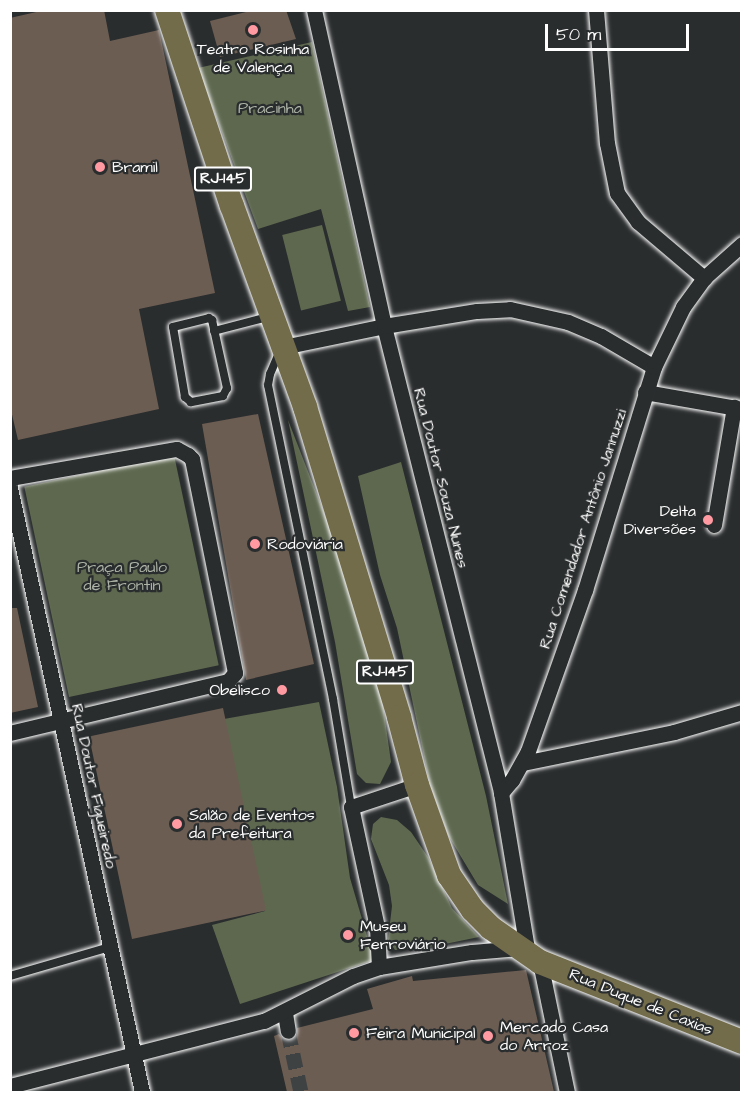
<!DOCTYPE html>
<html>
<head>
<meta charset="utf-8">
<style>
	body { margin:0 }
	#map { position:relative; width:752px; height:1103px; overflow:hidden; background:#2a2d2e; font-family:"Architects Daughter",sans-serif }
	div>[style] { position:absolute }
	.green>* { inset:0; background:#5e684f; transform-origin:0 0 }
	.building>* { inset:0; background:#6c5d53; transform-origin:0 0 }
	.street-tunnel>* { height:15px; margin-top:-7.5px; transform-origin:0; background:repeating-linear-gradient(90deg,#3f4243 0 15px,transparent 0 23px) }
	.roads { filter:drop-shadow(0 0 2px #fff) drop-shadow(0 0 2px #fff) }
	.lane>* { height:8px; margin:-4px; padding:0 4px; transform-origin:4px; border-radius:4px; background:#2a2d2e }
	.street>* { height:15px; margin:-7.5px; padding:0 7.5px; transform-origin:7.5px; border-radius:7.5px; background:#2a2d2e }
	.primary>* { height:24px; margin:-12px; padding:0 12px; transform-origin:12px; border-radius:12px; background:#736c4b }
	.dots>* { width:16px; height:16px; translate:-50% -50%; box-sizing:border-box; border:3px solid #2a2d2e; border-radius:50% }
	span { translate:-50% -50%; white-space:nowrap; text-align:center; line-height:1.15; -webkit-text-stroke:4.5px #2a2d2e; paint-order:stroke }
	.shield-label span { padding:2px 4px; background:#2a2d2e; border:2px solid; border-radius:4px; -webkit-text-stroke-width:0 }
	.shield-label { font-size:15px; color:#fff; font-weight:700 }
	.poi-label { font-size:16px; color:#fff }
	.left { translate:0 -50%; text-align:left }
	.right { translate:-100% -50%; text-align:right }
	.park-label { font-size:16px; color:#aeb4a7 }
	.street-label { font-size:16px; color:#fff }
	.frame { position:absolute; inset:0; border:12px solid #fff; pointer-events:none }
	.scale { position:absolute; left:545px; top:24px; width:144px; height:27px; box-sizing:border-box; border:3px solid #fff; border-top:0; padding-left:8px; font-size:18px; line-height:21px; white-space:nowrap; color:#fff; -webkit-text-stroke:4px #2a2d2e; paint-order:stroke }
</style>
</head>
<body>
<div id="map">
	<div class="green">
		<i style="clip-path:polygon(312px 42px,370px 307px,348px 311px,321px 209px,258px 229px,198px 68px)"></i>
		<i style="left:322px;top:225px;width:78px;height:41px;rotate:76deg"></i>
		<i style="clip-path:polygon(288px 420px,353px 587px,381px 691px,391px 762px,380px 784px,366px 783px,357px 774px,335px 642px)"></i>
		<i style="left:174px;top:455px;width:215px;height:153px;rotate:78deg"></i>
		<i style="clip-path:polygon(401px 462px,486px 796px,508px 904px,478px 885px,448px 835px,430px 785px,397px 628px,380px 575px,358px 476px)"></i>
		<i style="clip-path:polygon(319px 702px,337px 787px,350px 878px,374px 960px,240px 1004px,212px 925px,265px 911px,224px 719px)"></i>
		<i style="clip-path:polygon(381px 817px,397px 820px,411px 832px,428px 857px,452px 908px,479px 937px,435px 946px,395px 950px,388px 940px,392px 906px,389px 885px,371px 839px,373px 824px)"></i>
	</div>
	<div class="building">
		<i style="clip-path:polygon(45px 10px,104px 10px,110px 41px,159px 30px,215px 293px,139px 309px,159px 409px,18px 440px,10px 406px,10px 18px)"></i>
		<i style="clip-path:polygon(254px 10px,286px 10px,296px 39px,220px 57px,210px 21px)"></i>
		<i style="clip-path:polygon(258px 414px,314px 664px,246px 680px,202px 424px)"></i>
		<i style="clip-path:polygon(10px 608px,17px 608px,38px 707px,10px 713px)"></i>
		<i style="left:223px;top:708px;width:207px;height:137px;rotate:78deg"></i>
		<i style="clip-path:polygon(526px 970px,554px 1092px,287px 1092px,274px 1036px,279px 1034px,284px 1040px,290px 1040px,297px 1035px,297px 1028px,373px 1009px,367px 989px,412px 976px,413px 981px)"></i>
	</div>
	<div class="street-tunnel">
		<i style="left:288px;top:1031px;width:62px;rotate:78deg"></i>
	</div>
	<div class="roads">
		<div class="lane">
			<i style="left:209px;top:318px;width:4px;rotate:34deg"></i>
			<i style="left:212px;top:320px;width:70px;rotate:77.6deg"></i>
			<i style="left:227px;top:388px;width:9px;rotate:117deg"></i>
			<i style="left:223px;top:396px;width:33px;rotate:169deg"></i>
			<i style="left:191px;top:402px;width:8px;rotate:-140deg"></i>
			<i style="left:185px;top:397px;width:71px;rotate:-99.7deg"></i>
			<i style="left:173px;top:327px;width:37px;rotate:-14deg"></i>
			<i style="left:214px;top:331px;width:56px;rotate:-14.5deg"></i>
			<i style="left:279px;top:353px;width:23px;rotate:113deg"></i>
			<i style="left:270px;top:374px;width:11px;rotate:100deg"></i>
			<i style="left:268px;top:385px;width:321px;rotate:78.3deg"></i>
			<i style="left:333px;top:699px;width:109px;rotate:80.5deg"></i>
			<i style="left:10px;top:976px;width:104px;rotate:-16.2deg"></i>
		</div>
		<div class="street">
			<i style="left:314px;top:10px;width:324px;rotate:77.5deg"></i>
			<i style="left:384px;top:326px;width:481px;rotate:75.9deg"></i>
			<i style="left:501px;top:793px;width:164px;rotate:80.5deg"></i>
			<i style="left:596px;top:10px;width:133px;rotate:85.3deg"></i>
			<i style="left:607px;top:143px;width:51px;rotate:78.7deg"></i>
			<i style="left:617px;top:193px;width:36px;rotate:54deg"></i>
			<i style="left:638px;top:222px;width:87px;rotate:40.3deg"></i>
			<i style="left:283px;top:347px;width:103px;rotate:-11.7deg"></i>
			<i style="left:384px;top:326px;width:94px;rotate:-9.2deg"></i>
			<i style="left:477px;top:311px;width:33px;rotate:-3deg"></i>
			<i style="left:510px;top:309px;width:59px;rotate:12.6deg"></i>
			<i style="left:568px;top:322px;width:36px;rotate:23deg"></i>
			<i style="left:601px;top:336px;width:61px;rotate:30.3deg"></i>
			<i style="left:645px;top:392px;width:98px;rotate:9.9deg"></i>
			<i style="left:10px;top:478px;width:169px;rotate:-9.9deg"></i>
			<i style="left:177px;top:449px;width:13px;rotate:29deg"></i>
			<i style="left:188px;top:455px;width:6px;rotate:45deg"></i>
			<i style="left:192px;top:459px;width:218px;rotate:78.6deg"></i>
			<i style="left:235px;top:673px;width:11px;rotate:131deg"></i>
			<i style="left:228px;top:681px;width:224px;rotate:166.6deg"></i>
			<i style="left:10px;top:488px;width:618px;rotate:77.67deg"></i>
			<i style="left:714px;top:525px;width:120px;rotate:-80.4deg"></i>
			<i style="left:523px;top:763px;width:154px;rotate:-11.6deg"></i>
			<i style="left:674px;top:732px;width:71px;rotate:-16.4deg"></i>
			<i style="left:501px;top:793px;width:17px;rotate:-50deg"></i>
			<i style="left:512px;top:780px;width:33px;rotate:-61deg"></i>
			<i style="left:528px;top:751px;width:171px;rotate:-70.5deg"></i>
			<i style="left:585px;top:590px;width:233px;rotate:-72.8deg"></i>
			<i style="left:654px;top:367px;width:67px;rotate:-64.2deg"></i>
			<i style="left:683px;top:307px;width:36px;rotate:-54deg"></i>
			<i style="left:704px;top:278px;width:51px;rotate:-41.8deg"></i>
			<i style="left:540px;top:962px;width:133px;rotate:78.3deg"></i>
			<i style="left:379px;top:967px;width:40px;rotate:-92.9deg"></i>
			<i style="left:377px;top:927px;width:123px;rotate:-102.2deg"></i>
			<i style="left:351px;top:807px;width:70px;rotate:-18.4deg"></i>
			<i style="left:285px;top:1013px;width:18px;rotate:81deg"></i>
			<i style="left:10px;top:1086px;width:262px;rotate:-14.4deg"></i>
			<i style="left:264px;top:1021px;width:100px;rotate:-26.8deg"></i>
			<i style="left:353px;top:976px;width:28px;rotate:-19deg"></i>
			<i style="left:379px;top:967px;width:94px;rotate:-9.2deg"></i>
			<i style="left:472px;top:952px;width:47px;rotate:-4.9deg"></i>
		</div>
		<div class="primary">
			<i style="left:167px;top:10px;width:206px;rotate:71.7deg"></i>
			<i style="left:232px;top:206px;width:214px;rotate:70deg"></i>
			<i style="left:305px;top:407px;width:324px;rotate:73.1deg"></i>
			<i style="left:399px;top:717px;width:70px;rotate:75.2deg"></i>
			<i style="left:417px;top:785px;width:96px;rotate:70.4deg"></i>
			<i style="left:449px;top:875px;width:42px;rotate:55.6deg"></i>
			<i style="left:473px;top:910px;width:25px;rotate:45deg"></i>
			<i style="left:491px;top:928px;width:60px;rotate:34.8deg"></i>
			<i style="left:540px;top:962px;width:217px;rotate:21.6deg"></i>
		</div>
	</div>
	<div class="dots">
		<i style="left:253px;top:30px;background:#ff9aa2"></i>
		<i style="left:100px;top:167px;background:#ff9aa2"></i>
		<i style="left:708px;top:520px;background:#ff9aa2"></i>
		<i style="left:255px;top:544px;background:#ff9aa2"></i>
		<i style="left:282px;top:690px;background:#ff9aa2"></i>
		<i style="left:177px;top:824px;background:#ff9aa2"></i>
		<i style="left:348px;top:935px;background:#ff9aa2"></i>
		<i style="left:354px;top:1033px;background:#ff9aa2"></i>
		<i style="left:488px;top:1036px;background:#ff9aa2"></i>
	</div>
	<div class="shield-label">
		<span style="left:223px;top:179px">RJ-145</span>
		<span style="left:385px;top:672px">RJ-145</span>
	</div>
	<div class="poi-label">
		<span style="left:253px;top:58px">Teatro Rosinha<br>de Valença</span>
		<span class="left" style="left:112px;top:167px">Bramil</span>
		<span class="right" style="left:696px;top:520px">Delta<br>Diversões</span>
		<span class="left" style="left:267px;top:544px">Rodoviária</span>
		<span class="right" style="left:270px;top:690px">Obelisco</span>
		<span class="left" style="left:189px;top:824px">Salão de Eventos<br>da Prefeitura</span>
		<span class="left" style="left:360px;top:935px">Museu<br>Ferroviário</span>
		<span class="left" style="left:500px;top:1036px">Mercado Casa<br>do Arroz</span>
		<span class="left" style="left:366px;top:1033px">Feira Municipal</span>
	</div>
	<div class="park-label">
		<span style="left:270px;top:108px">Pracinha</span>
		<span style="left:122px;top:576px">Praça Paulo<br>de Frontin</span>
	</div>
	<div class="street-label">
		<span style="left:441px;top:478px;rotate:76deg">Rua Doutor Souza Nunes</span>
		<span style="left:583px;top:529px;rotate:-72deg">Rua Comendador Antônio Jannuzzi</span>
		<span style="left:94px;top:786px;rotate:78deg">Rua Doutor Figueiredo</span>
		<span style="left:641px;top:1002px;rotate:22deg">Rua Duque de Caxias</span>
	</div>
	<div class="frame"></div>
	<div class="scale">50 m</div>
</div>
</body>
</html>
